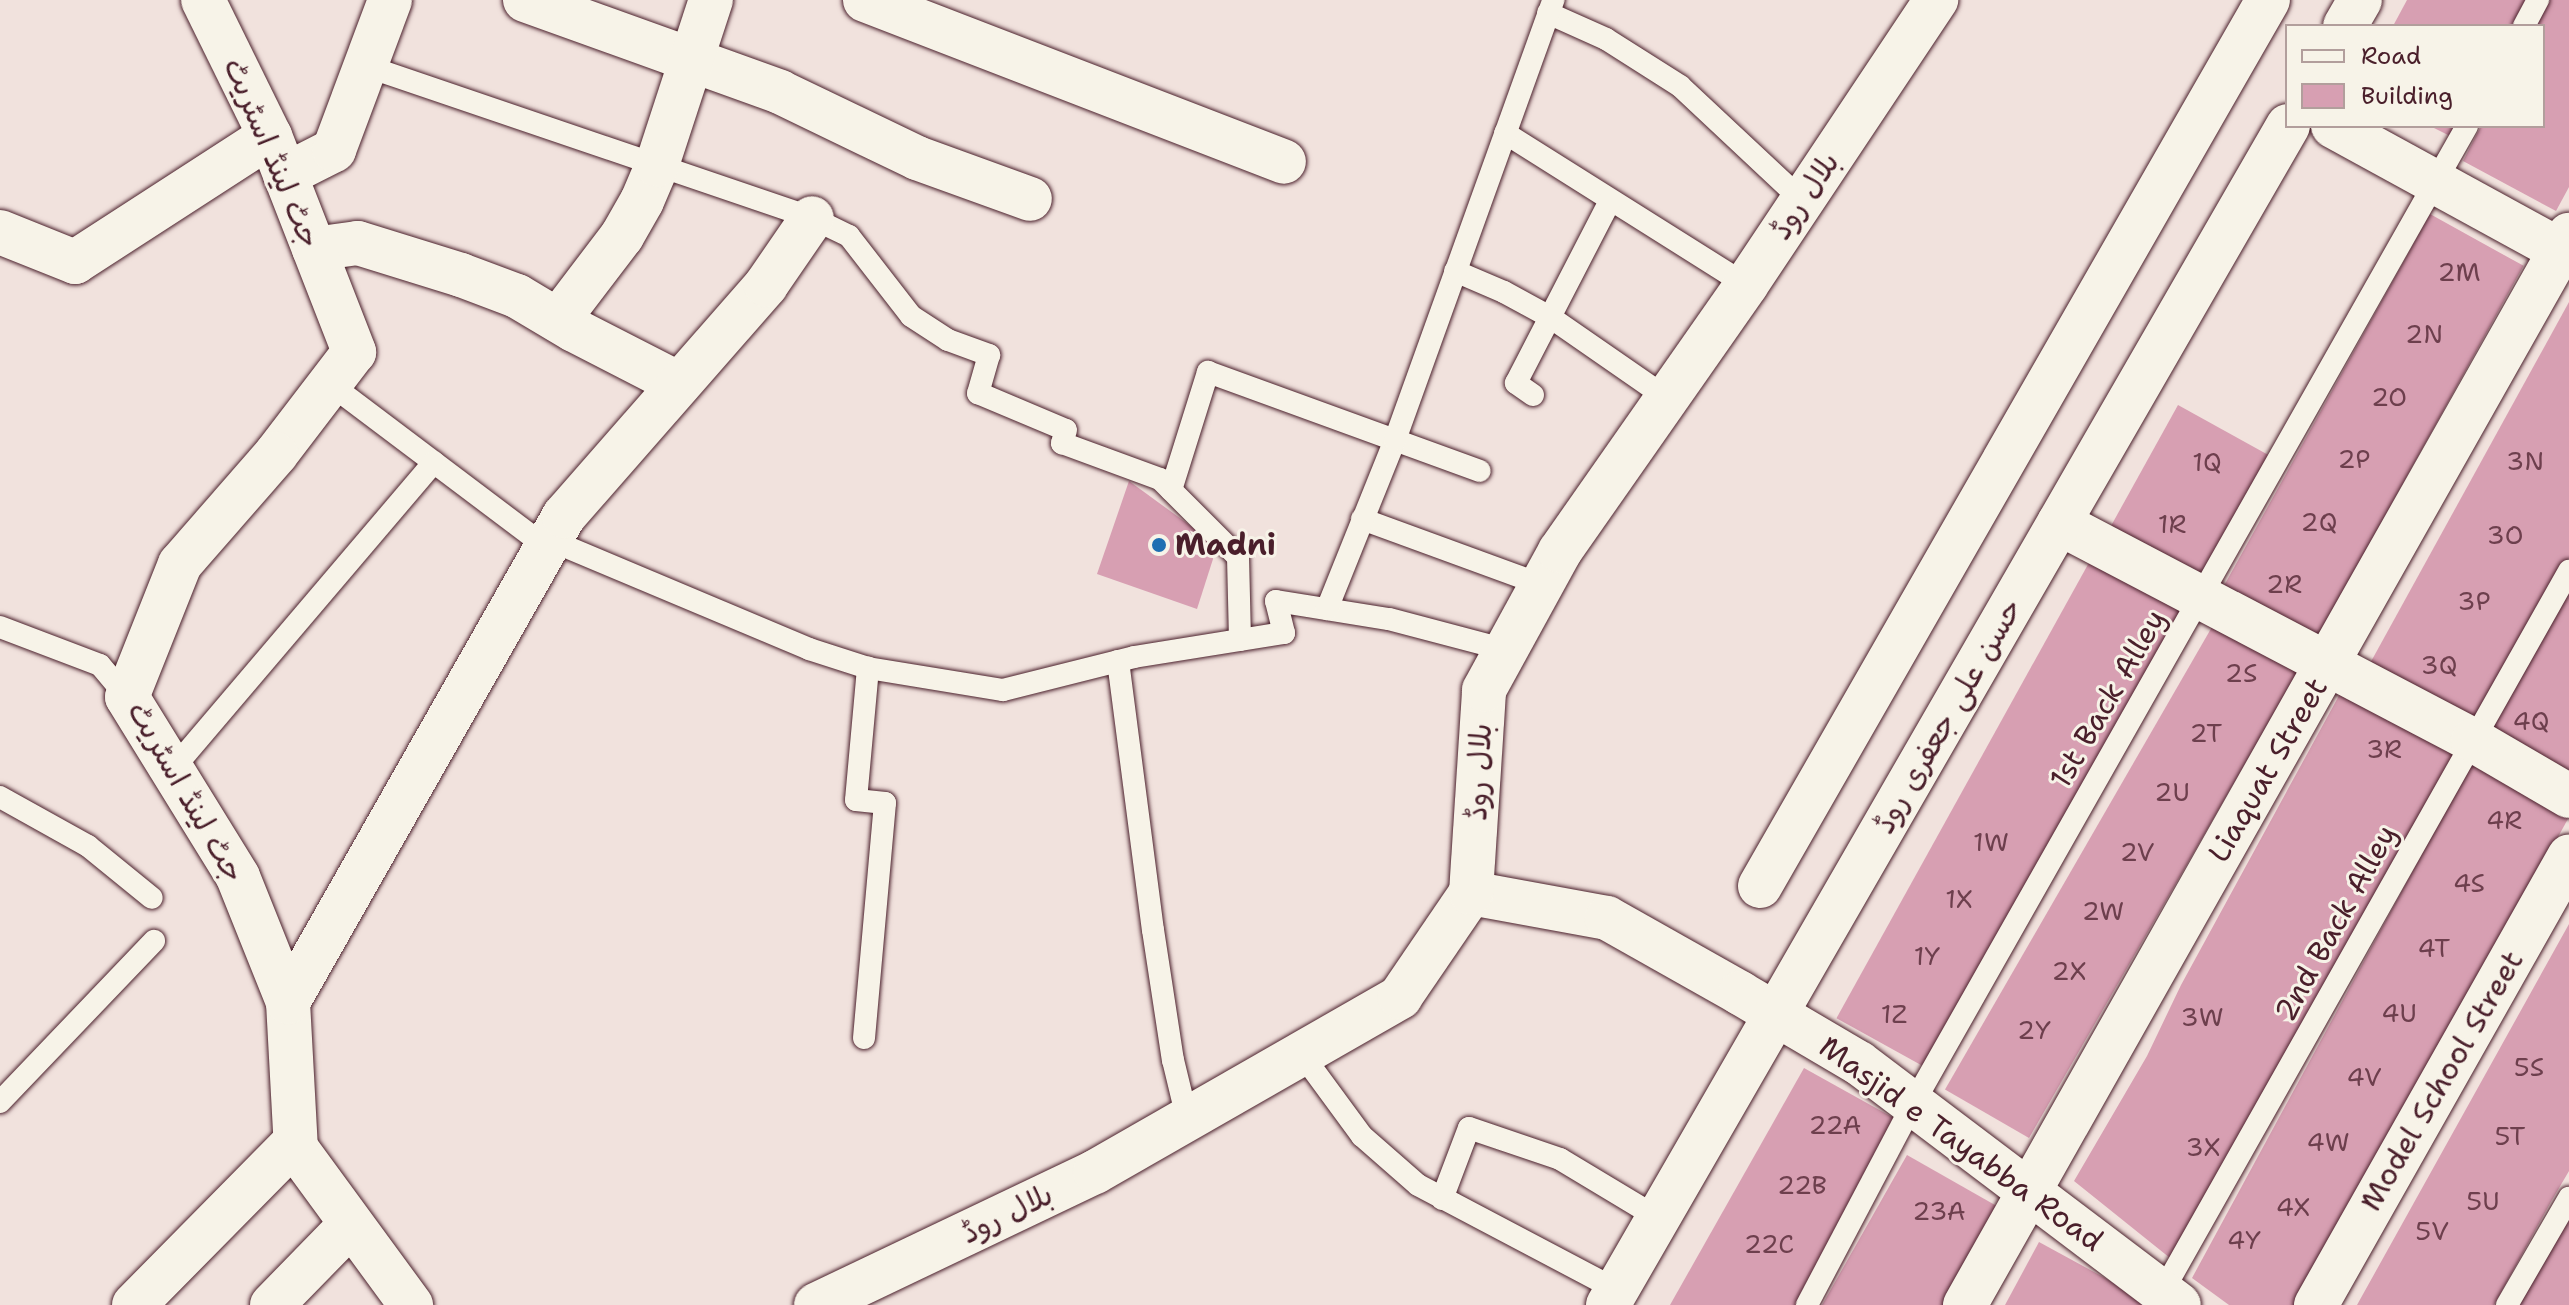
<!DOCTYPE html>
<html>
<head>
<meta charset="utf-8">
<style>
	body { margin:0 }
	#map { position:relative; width:2569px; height:1305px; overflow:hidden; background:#f1e2dd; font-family:"Shantell Sans","Playpen Sans Arabic",sans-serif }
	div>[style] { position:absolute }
	.building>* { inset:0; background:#d79fb2; transform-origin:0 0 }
	.roads { filter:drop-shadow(0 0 2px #4a1f2b) drop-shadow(0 0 2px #4a1f2b) }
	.lane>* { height:22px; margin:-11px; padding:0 11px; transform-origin:11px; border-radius:11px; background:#f7f3e8 }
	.street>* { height:44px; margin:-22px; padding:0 22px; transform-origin:22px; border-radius:22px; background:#f7f3e8 }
	.dots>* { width:22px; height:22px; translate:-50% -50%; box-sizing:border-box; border:4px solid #f7f3e8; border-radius:50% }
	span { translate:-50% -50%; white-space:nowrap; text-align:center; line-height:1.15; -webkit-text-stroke:6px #f7f3e8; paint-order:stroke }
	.number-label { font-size:26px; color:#6d3f4d }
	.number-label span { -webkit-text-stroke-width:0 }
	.street-label { font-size:30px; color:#4a1f2b }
	.poi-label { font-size:30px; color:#4a1f2b; font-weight:700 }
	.left { translate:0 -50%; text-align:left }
	.legend { position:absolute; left:2285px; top:24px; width:260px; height:104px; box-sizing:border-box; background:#f7f3e8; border:2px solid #b29e9c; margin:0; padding:10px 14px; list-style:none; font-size:24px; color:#4a1f2b }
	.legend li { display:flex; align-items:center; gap:16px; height:40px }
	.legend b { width:40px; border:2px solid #b29e9c }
</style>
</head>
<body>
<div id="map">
	<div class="building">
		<i style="clip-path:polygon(2407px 0,2527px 0,2514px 26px,2393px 26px)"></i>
		<i style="clip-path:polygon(2550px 0,2569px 0,2569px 187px,2556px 211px,2463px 161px,2481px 126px,2543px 126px,2543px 26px,2536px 26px)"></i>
		<i style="clip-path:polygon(2430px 126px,2460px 126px,2454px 138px)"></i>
		<i style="left:2430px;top:214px;width:107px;height:431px;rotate:29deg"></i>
		<i style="clip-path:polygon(2569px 302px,2569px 558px,2476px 727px,2368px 667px)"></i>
		<i style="left:2178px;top:405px;width:108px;height:142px;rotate:29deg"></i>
		<i style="clip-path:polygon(1129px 481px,1210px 540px,1213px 559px,1197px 609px,1097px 574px)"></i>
		<i style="left:2091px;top:559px;width:107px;height:525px;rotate:29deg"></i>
		<i style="clip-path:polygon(2569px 586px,2569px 780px,2486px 733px)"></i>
		<i style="left:2216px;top:620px;width:97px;height:542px;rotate:30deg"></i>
		<i style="clip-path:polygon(2342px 690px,2457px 752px,2175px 1262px,2074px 1181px,2147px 1056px,2181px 985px)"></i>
		<i style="clip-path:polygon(2473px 760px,2569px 817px,2301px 1305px,2229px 1305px,2192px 1278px)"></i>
		<i style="clip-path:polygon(2569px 924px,2569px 1171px,2552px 1200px,2494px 1305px,2357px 1305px)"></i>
		<i style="clip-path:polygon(1804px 1068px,1901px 1122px,1798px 1305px,1670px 1305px)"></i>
		<i style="clip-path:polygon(1907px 1155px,2002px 1209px,1948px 1305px,1822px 1305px)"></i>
		<i style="clip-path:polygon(2569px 1206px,2569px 1305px,2516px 1305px)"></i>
		<i style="clip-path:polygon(2039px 1242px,2149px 1302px,2148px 1305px,2005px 1305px)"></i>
	</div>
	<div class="roads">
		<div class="lane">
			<i style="left:1548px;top:13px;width:64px;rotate:24.1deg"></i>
			<i style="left:1606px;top:39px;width:88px;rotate:32.4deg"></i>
			<i style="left:1680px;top:86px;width:167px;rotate:43.1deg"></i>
			<i style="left:2524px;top:26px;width:30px;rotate:-62deg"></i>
			<i style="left:366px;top:66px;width:471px;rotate:18.8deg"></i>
			<i style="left:812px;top:218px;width:41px;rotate:25.9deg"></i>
			<i style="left:849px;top:236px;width:101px;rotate:52.2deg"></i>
			<i style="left:911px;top:316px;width:44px;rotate:33deg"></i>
			<i style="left:948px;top:340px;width:44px;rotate:20.1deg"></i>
			<i style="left:989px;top:355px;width:40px;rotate:106deg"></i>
			<i style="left:978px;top:393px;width:95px;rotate:22.8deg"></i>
			<i style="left:1066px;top:430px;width:14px;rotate:107deg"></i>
			<i style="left:1062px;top:443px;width:104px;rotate:20.2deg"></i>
			<i style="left:1160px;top:479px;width:110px;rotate:45deg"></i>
			<i style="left:1238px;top:557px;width:83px;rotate:88.6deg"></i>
			<i style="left:1505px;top:133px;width:285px;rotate:32.2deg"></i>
			<i style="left:1455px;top:271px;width:53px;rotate:23.2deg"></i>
			<i style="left:1504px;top:292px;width:52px;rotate:28.5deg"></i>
			<i style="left:1550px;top:317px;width:142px;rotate:34.7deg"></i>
			<i style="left:330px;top:384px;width:271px;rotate:37deg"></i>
			<i style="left:1533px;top:395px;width:21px;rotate:-145deg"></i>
			<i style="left:1516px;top:383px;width:205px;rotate:-62.7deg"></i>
			<i style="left:1171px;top:490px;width:124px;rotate:-72.6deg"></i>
			<i style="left:1208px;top:372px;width:289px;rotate:20deg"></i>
			<i style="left:1362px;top:519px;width:192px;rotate:20.1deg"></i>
			<i style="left:550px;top:540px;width:281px;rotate:22.8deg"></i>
			<i style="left:809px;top:649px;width:62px;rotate:17.9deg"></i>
			<i style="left:868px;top:668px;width:137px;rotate:9.3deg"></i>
			<i style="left:1003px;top:690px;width:135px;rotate:-14.1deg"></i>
			<i style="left:1134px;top:657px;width:152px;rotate:-9.1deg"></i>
			<i style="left:1284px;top:633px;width:33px;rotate:-104deg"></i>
			<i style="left:1276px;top:601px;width:114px;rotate:9.1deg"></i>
			<i style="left:1389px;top:619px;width:121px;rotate:14.8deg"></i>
			<i style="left:1327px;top:609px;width:182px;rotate:-68.1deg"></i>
			<i style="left:1395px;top:440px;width:468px;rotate:-70.2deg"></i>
			<i style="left:0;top:627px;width:107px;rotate:20.8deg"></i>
			<i style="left:100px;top:665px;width:42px;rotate:49.8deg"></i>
			<i style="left:1118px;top:661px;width:271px;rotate:82.6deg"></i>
			<i style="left:1153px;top:930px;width:132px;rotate:81.3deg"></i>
			<i style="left:1173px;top:1060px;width:60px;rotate:76.4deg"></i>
			<i style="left:172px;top:770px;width:404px;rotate:-49.6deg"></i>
			<i style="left:0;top:797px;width:101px;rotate:29.1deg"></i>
			<i style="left:88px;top:846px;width:82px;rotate:39.1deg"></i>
			<i style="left:864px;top:1038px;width:236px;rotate:-84.9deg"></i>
			<i style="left:885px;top:803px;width:29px;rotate:-174deg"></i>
			<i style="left:856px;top:800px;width:133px;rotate:-84.8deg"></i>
			<i style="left:1301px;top:1053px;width:103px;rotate:53.7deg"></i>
			<i style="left:1362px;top:1136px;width:74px;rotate:41.2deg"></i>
			<i style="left:1418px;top:1185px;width:225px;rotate:27.8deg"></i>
			<i style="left:0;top:1102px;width:223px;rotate:-46.3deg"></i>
			<i style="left:1442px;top:1199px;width:76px;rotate:-69.2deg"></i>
			<i style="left:1469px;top:1128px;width:96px;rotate:18.8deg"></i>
			<i style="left:1560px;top:1159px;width:114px;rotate:31deg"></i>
			<i style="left:2159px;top:1298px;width:835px;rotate:-60.58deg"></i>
			<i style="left:1807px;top:1305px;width:227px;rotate:-62.2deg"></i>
			<i style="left:1913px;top:1104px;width:1124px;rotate:-60.47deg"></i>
			<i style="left:2507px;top:1305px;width:124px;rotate:-59.9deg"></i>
		</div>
		<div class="street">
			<i style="left:203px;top:0;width:152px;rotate:63.8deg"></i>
			<i style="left:270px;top:136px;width:232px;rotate:68.7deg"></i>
			<i style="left:354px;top:352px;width:128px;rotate:127.4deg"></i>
			<i style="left:276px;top:454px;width:146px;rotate:131.1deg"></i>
			<i style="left:180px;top:564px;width:143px;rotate:111.7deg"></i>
			<i style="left:127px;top:697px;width:211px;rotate:58.3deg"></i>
			<i style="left:238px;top:877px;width:135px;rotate:68.2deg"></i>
			<i style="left:288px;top:1002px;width:146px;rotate:86.9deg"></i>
			<i style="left:296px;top:1148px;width:195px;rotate:53.8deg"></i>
			<i style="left:525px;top:0;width:271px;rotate:19.8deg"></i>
			<i style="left:780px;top:92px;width:152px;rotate:25.7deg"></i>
			<i style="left:917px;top:158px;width:120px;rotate:19.9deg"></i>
			<i style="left:865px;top:0;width:449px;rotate:21.1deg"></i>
			<i style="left:2345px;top:26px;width:30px;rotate:-60deg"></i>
			<i style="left:2333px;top:126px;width:269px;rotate:28.7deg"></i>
			<i style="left:285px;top:175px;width:55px;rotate:-27deg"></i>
			<i style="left:334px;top:150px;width:160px;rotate:-69.5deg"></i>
			<i style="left:0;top:232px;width:81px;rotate:21.8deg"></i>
			<i style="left:75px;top:262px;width:232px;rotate:-32.9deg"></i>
			<i style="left:314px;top:249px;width:44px;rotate:-7.8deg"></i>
			<i style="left:358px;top:243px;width:108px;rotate:17.3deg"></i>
			<i style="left:461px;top:275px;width:60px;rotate:20.6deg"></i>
			<i style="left:517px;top:296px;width:66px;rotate:30.8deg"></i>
			<i style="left:574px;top:330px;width:118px;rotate:27.2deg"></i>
			<i style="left:558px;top:320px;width:106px;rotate:-52.7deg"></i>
			<i style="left:622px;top:236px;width:40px;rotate:-60.3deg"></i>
			<i style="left:642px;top:201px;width:39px;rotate:-67deg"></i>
			<i style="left:657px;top:165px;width:174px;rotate:-71.9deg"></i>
			<i style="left:2059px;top:523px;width:467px;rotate:27.7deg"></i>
			<i style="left:2473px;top:740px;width:111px;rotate:30.3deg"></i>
			<i style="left:1760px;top:886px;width:1021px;rotate:-60.17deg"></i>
			<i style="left:1471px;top:893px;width:138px;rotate:10.4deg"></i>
			<i style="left:1607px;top:918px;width:153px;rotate:29.4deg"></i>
			<i style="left:1740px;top:993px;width:138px;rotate:30.5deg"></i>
			<i style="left:1859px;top:1063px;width:401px;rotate:37.1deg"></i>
			<i style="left:288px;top:1002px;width:559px;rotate:-60.41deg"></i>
			<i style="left:564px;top:516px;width:307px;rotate:-48.8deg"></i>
			<i style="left:766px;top:285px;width:81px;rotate:-55.5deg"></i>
			<i style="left:134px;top:1305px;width:229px;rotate:-45.4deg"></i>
			<i style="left:272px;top:1305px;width:113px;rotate:-45.7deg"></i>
			<i style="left:816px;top:1305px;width:309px;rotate:-25.5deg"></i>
			<i style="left:1095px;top:1172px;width:352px;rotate:-29.8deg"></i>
			<i style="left:1400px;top:997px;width:126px;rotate:-55.7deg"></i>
			<i style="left:1471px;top:893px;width:203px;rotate:-86.3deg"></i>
			<i style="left:1484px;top:690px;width:158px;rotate:-61.3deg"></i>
			<i style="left:1560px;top:551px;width:325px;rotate:-55deg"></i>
			<i style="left:1746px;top:285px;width:343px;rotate:-56.3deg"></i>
			<i style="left:1608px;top:1305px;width:1361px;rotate:-60.03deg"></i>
			<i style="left:1965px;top:1305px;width:1229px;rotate:-60.56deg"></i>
			<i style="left:2316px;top:1305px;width:515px;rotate:-60.55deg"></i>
		</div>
	</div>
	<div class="dots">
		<i style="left:1159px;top:545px;background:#1f6fb2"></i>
	</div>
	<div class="number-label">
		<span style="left:2459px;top:272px">2M</span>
		<span style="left:2424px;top:334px">2N</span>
		<span style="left:2389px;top:397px">2O</span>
		<span style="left:2354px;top:459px">2P</span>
		<span style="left:2525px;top:461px">3N</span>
		<span style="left:2207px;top:462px">1Q</span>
		<span style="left:2319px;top:522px">2Q</span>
		<span style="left:2172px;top:524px">1R</span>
		<span style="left:2505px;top:535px">3O</span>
		<span style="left:2284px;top:584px">2R</span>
		<span style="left:2474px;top:601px">3P</span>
		<span style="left:2439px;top:665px">3Q</span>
		<span style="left:2241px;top:673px">2S</span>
		<span style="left:2531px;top:721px">4Q</span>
		<span style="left:2206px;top:733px">2T</span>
		<span style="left:2384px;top:749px">3R</span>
		<span style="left:2172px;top:792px">2U</span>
		<span style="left:2504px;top:820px">4R</span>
		<span style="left:1991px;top:842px">1W</span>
		<span style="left:2137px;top:852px">2V</span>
		<span style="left:2469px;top:883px">4S</span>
		<span style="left:1959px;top:899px">1X</span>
		<span style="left:2103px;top:911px">2W</span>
		<span style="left:2434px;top:948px">4T</span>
		<span style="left:1927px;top:956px">1Y</span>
		<span style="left:2069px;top:971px">2X</span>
		<span style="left:2399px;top:1013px">4U</span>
		<span style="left:1894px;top:1014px">1Z</span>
		<span style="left:2202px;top:1017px">3W</span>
		<span style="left:2034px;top:1030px">2Y</span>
		<span style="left:2529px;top:1067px">5S</span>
		<span style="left:2364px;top:1077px">4V</span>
		<span style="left:1835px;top:1125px">22A</span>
		<span style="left:2510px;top:1136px">5T</span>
		<span style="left:2328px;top:1142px">4W</span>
		<span style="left:2203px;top:1147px">3X</span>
		<span style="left:1802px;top:1185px">22B</span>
		<span style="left:2483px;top:1201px">5U</span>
		<span style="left:2293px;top:1207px">4X</span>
		<span style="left:1939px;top:1211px">23A</span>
		<span style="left:2432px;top:1231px">5V</span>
		<span style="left:2244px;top:1240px">4Y</span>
		<span style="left:1769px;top:1244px">22C</span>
	</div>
	<div class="street-label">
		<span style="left:272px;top:153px;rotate:67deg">جٹ لینڈ اسٹریٹ</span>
		<span style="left:1805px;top:196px;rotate:-56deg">بلال روڈ</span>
		<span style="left:2108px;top:699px;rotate:-60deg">1st Back Alley</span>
		<span style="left:1948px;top:716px;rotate:-60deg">حسن علی جعفری روڈ</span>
		<span style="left:2268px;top:770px;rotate:-60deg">Liaquat Street</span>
		<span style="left:1479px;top:772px;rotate:-87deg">بلال روڈ</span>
		<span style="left:186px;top:792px;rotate:60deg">جٹ لینڈ اسٹریٹ</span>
		<span style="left:2336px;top:923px;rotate:-61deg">2nd Back Alley</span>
		<span style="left:2442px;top:1081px;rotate:-60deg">Model School Street</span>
		<span style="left:1961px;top:1144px;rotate:36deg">Masjid e Tayabba Road</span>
		<span style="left:1007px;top:1214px;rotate:-26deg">بلال روڈ</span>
	</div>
	<div class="poi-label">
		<span class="left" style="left:1175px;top:545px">Madni</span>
	</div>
	<ul class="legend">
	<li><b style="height:10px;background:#f7f3e8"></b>Road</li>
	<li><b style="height:22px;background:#d79fb2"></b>Building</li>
	</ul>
</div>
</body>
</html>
